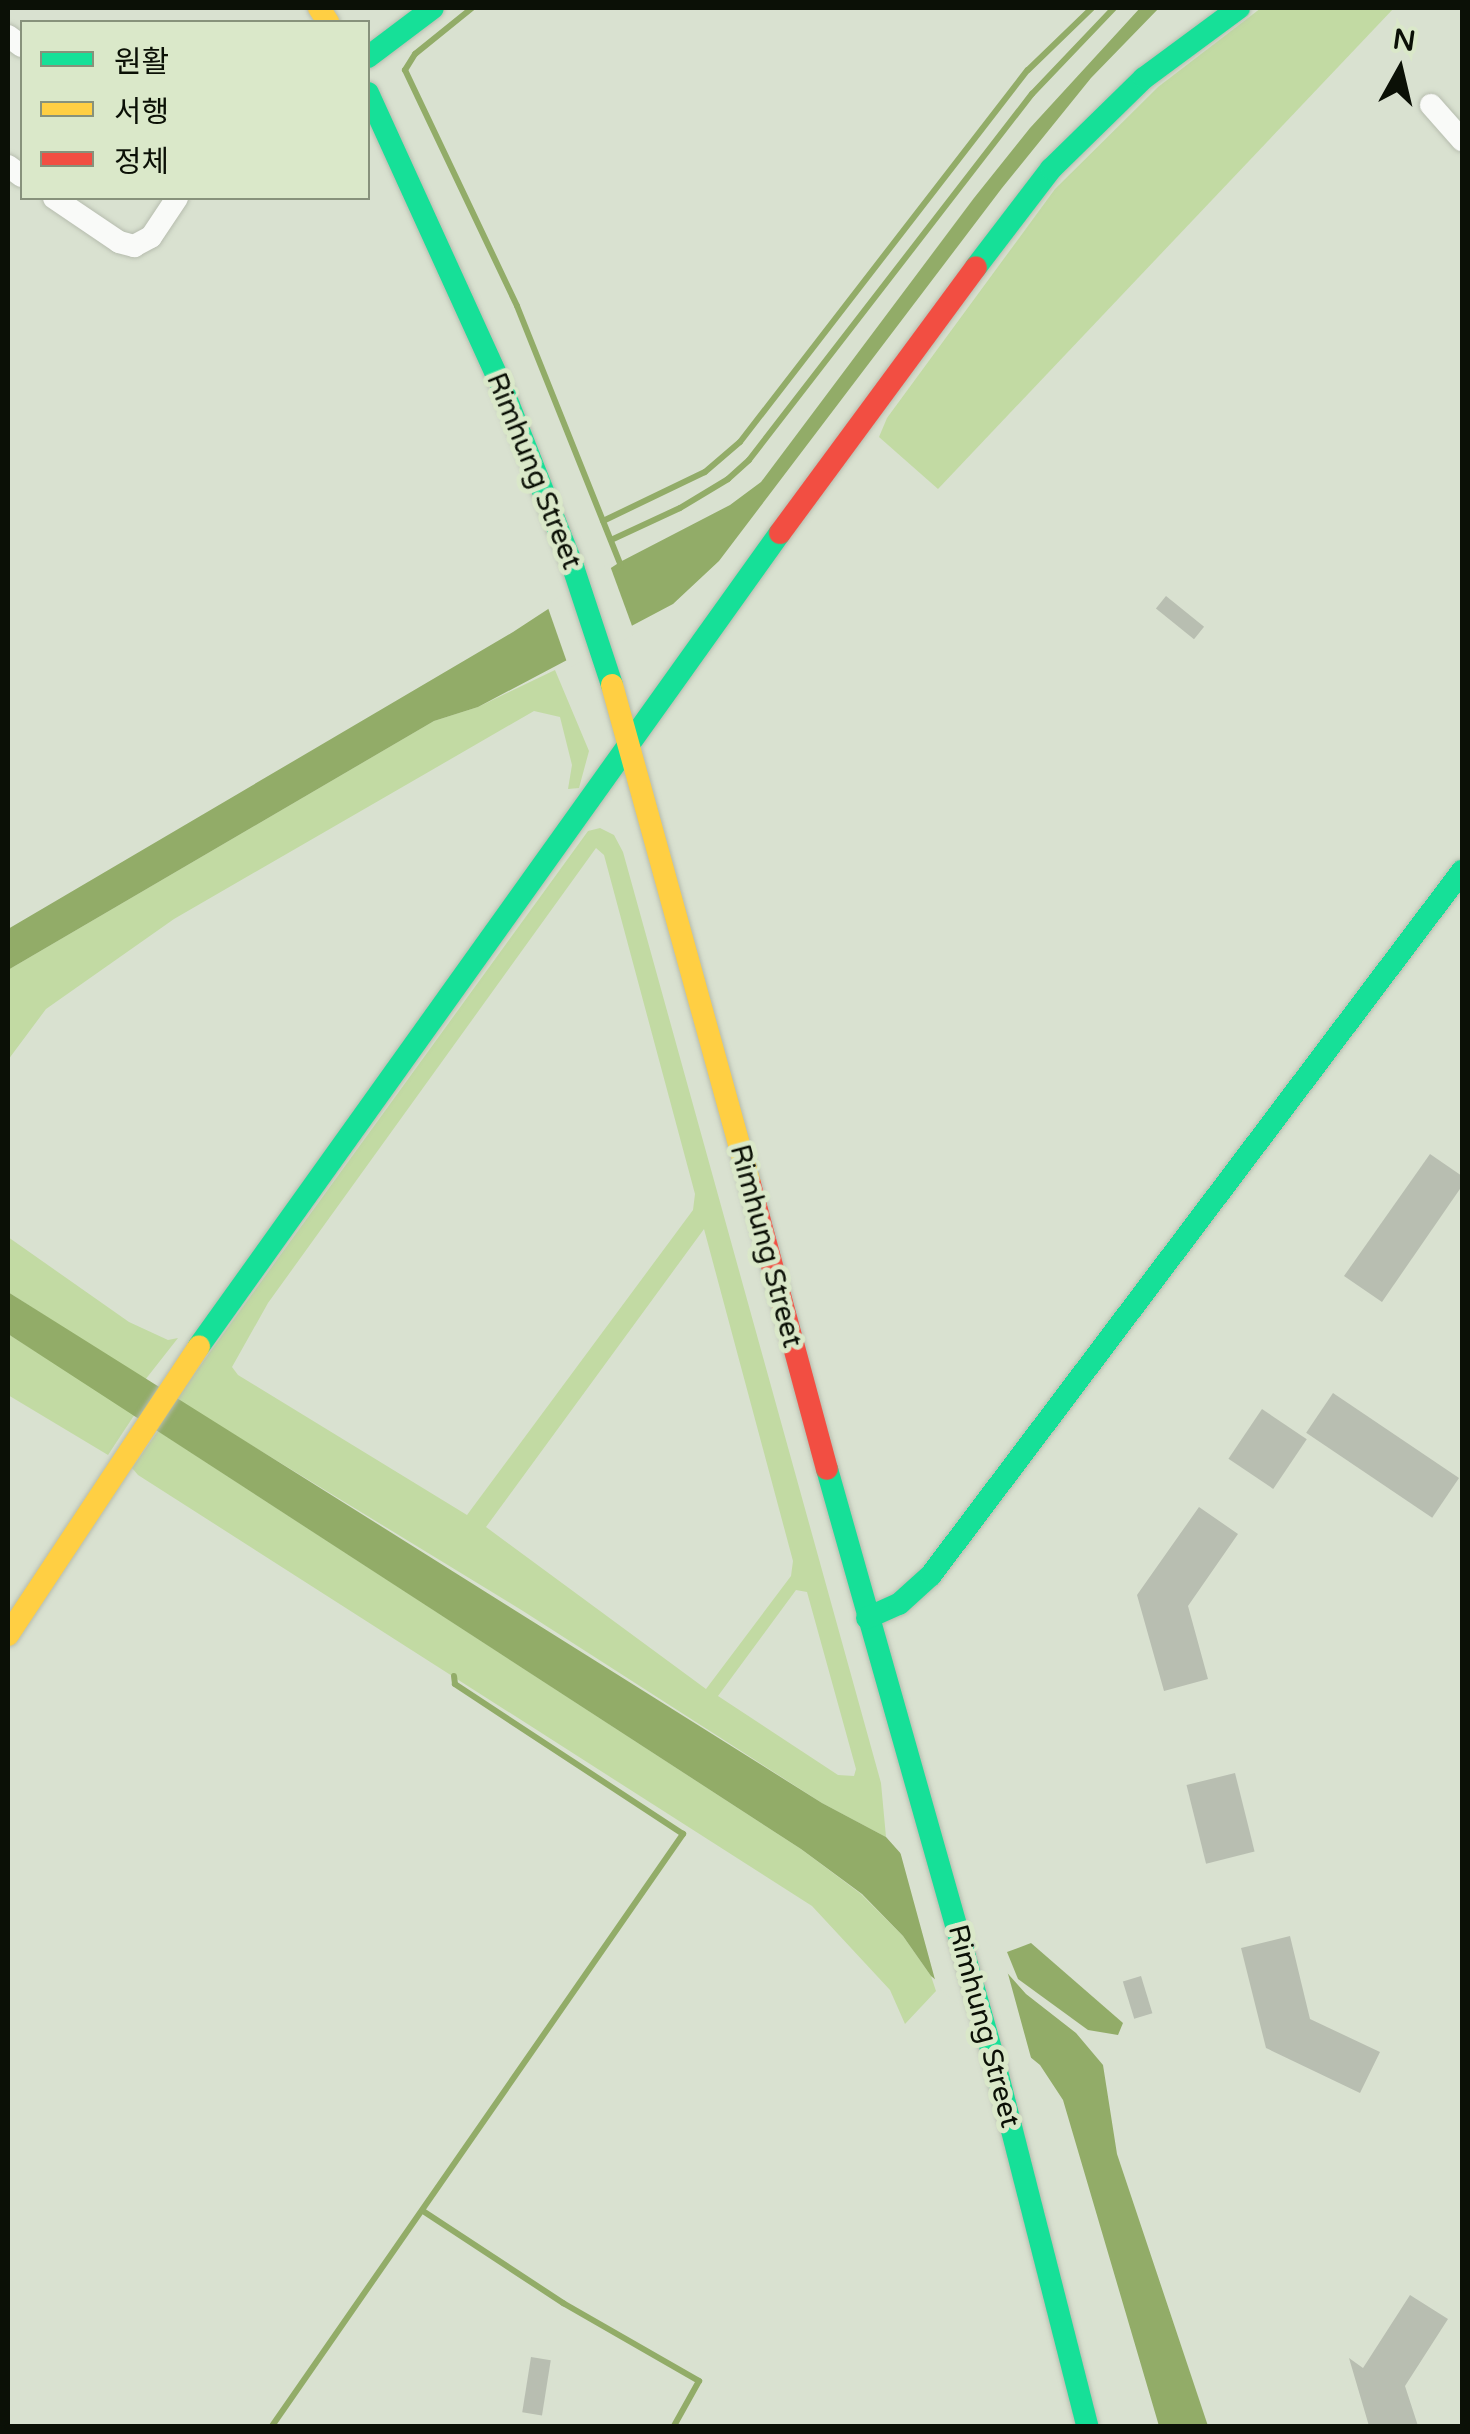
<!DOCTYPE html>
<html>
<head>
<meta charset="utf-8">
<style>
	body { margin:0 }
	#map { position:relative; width:1470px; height:2434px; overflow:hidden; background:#d9e1d0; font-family:"Varela Round","Noto Sans KR",sans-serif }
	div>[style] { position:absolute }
	.green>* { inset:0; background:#c2daa3 }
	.water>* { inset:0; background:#92ac68 }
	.pier>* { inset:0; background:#d9e1d0 }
	.stream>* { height:6px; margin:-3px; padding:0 3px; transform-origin:3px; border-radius:3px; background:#92ac68 }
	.building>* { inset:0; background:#b8beb1; transform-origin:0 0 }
	.roads { filter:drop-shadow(0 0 2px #b6bcae) drop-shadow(0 0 2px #b6bcae) }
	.street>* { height:22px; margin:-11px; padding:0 11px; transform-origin:11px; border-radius:11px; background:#f9faf8 }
	.fast>* { height:22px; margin:-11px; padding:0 11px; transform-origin:11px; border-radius:11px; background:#16e098 }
	.slow>* { height:22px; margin:-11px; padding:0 11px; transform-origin:11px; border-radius:11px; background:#ffcf43 }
	.jam>* { height:22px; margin:-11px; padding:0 11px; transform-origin:11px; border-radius:11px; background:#f24e42 }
	span { translate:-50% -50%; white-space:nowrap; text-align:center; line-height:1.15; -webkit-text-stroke:10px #dae8c9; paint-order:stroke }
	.street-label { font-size:28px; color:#0b1006 }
	.frame { position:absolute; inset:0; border:10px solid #0b1006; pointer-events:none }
	.legend { position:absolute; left:20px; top:20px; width:350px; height:180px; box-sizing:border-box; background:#dae8c9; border:2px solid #87927b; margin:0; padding:12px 18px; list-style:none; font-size:30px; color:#0b1006 }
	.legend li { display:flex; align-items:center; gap:20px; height:50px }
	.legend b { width:50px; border:2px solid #87927b }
	.north { position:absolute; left:1350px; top:20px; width:100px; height:100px; -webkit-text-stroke:8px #dae8c9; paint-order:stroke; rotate:8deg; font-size:28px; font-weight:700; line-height:40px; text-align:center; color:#0b1006 }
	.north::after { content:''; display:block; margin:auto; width:35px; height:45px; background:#0b1006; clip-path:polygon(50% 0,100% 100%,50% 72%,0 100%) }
</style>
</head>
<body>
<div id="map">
	<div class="green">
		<i style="clip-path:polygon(1261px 8px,1394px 8px,938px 489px,879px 437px,887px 418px,1055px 189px,1158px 87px)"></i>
		<i style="clip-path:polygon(555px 670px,589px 751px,579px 788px,568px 789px,572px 765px,560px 717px,534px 711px,174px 919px,46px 1009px,8px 1060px,8px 970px,434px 721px,478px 707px)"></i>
		<i style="clip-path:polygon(evenodd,600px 828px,614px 835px,623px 852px,881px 1783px,886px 1837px,822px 1803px,523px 1611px,176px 1399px,588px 831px,600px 828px,596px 848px,604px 855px,695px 1194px,693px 1210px,467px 1515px,238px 1375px,232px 1367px,268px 1303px,596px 848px,600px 828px,704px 1229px,793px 1561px,791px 1576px,706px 1689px,486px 1527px,704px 1229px,600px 828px,796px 1590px,807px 1592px,856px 1769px,854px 1776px,838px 1775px,718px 1696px,796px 1590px)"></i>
		<i style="clip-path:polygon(8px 1237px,129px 1322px,168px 1340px,178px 1338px,145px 1380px,8px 1292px)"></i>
		<i style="clip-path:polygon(8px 1334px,135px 1414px,108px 1455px,8px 1395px)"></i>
		<i style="clip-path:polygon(158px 1431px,801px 1849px,861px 1894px,903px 1936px,931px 1976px,936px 1991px,905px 2024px,890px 1990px,812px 1906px,138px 1475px,132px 1468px)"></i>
	</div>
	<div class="water">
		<i style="clip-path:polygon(1140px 8px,1159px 8px,1091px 78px,1002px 188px,719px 561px,673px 604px,478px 707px,434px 721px,8px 970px,8px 929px,513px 632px,620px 562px,730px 505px,761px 482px,974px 198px,1030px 128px)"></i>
		<i style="clip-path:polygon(8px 1292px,822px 1803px,886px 1837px,1026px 1994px,1076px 2033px,1103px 2065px,1117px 2154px,1208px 2426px,1159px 2426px,1063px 2100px,1040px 2065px,931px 1976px,903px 1936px,862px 1894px,801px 1849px,8px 1334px)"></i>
		<i style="clip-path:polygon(1031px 1943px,1123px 2023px,1118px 2035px,1088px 2030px,1018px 1979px,1007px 1952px)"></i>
	</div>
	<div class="pier">
		<i style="clip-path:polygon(609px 563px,635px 634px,569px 668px,547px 605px)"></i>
		<i style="clip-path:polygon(898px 1844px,1005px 1963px,1002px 1952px,1033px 2065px,937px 1987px)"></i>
	</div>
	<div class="stream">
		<i style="left:472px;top:8px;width:73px;rotate:141.1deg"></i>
		<i style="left:415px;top:54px;width:19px;rotate:122deg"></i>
		<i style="left:405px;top:70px;width:261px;rotate:64.6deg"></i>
		<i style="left:517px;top:306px;width:280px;rotate:68.2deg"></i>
		<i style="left:603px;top:521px;width:113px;rotate:-25.7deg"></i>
		<i style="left:705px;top:472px;width:46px;rotate:-40.6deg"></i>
		<i style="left:740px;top:442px;width:470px;rotate:-52.3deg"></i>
		<i style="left:1028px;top:70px;width:89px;rotate:-44.1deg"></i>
		<i style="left:611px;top:540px;width:76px;rotate:-24.9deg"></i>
		<i style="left:680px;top:508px;width:56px;rotate:-31.1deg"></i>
		<i style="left:728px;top:479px;width:28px;rotate:-42deg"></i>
		<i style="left:749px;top:460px;width:463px;rotate:-52.3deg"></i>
		<i style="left:1032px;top:94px;width:119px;rotate:-46.4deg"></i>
		<i style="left:423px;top:2211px;width:168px;rotate:33.3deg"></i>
		<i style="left:563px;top:2303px;width:157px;rotate:29.8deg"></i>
		<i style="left:699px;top:2381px;width:51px;rotate:119.1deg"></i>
		<i style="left:272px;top:2426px;width:721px;rotate:-55.23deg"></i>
		<i style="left:683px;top:1834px;width:273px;rotate:-146.7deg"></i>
		<i style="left:455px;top:1684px;width:8px;rotate:-97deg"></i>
	</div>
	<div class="building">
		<i style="left:1166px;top:596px;width:49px;height:16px;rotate:39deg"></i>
		<i style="clip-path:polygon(1430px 1154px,1462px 1176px,1462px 1186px,1382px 1302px,1344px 1276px)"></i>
		<i style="left:1333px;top:1393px;width:152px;height:48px;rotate:34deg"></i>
		<i style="left:1262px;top:1409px;width:54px;height:60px;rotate:34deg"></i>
		<i style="clip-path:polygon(1199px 1507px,1238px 1534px,1188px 1606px,1208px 1679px,1164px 1691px,1137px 1595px)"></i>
		<i style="left:1235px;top:1773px;width:81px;height:50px;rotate:76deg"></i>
		<i style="clip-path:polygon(1290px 1936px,1310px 2019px,1380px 2052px,1360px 2093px,1266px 2048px,1241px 1948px)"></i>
		<i style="left:1141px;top:1976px;width:39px;height:19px;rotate:73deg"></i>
		<i style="clip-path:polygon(1410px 2295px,1448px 2319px,1405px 2386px,1418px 2426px,1369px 2426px,1349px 2358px,1363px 2368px)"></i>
		<i style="left:531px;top:2357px;width:20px;height:56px;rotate:9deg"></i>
	</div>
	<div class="roads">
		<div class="street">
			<i style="left:8px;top:36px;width:17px;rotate:36deg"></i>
			<i style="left:1431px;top:105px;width:47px;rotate:48.5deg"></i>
			<i style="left:8px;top:166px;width:17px;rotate:36deg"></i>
			<i style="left:54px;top:198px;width:78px;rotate:34.1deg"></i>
			<i style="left:119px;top:242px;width:16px;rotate:15deg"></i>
			<i style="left:134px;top:246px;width:19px;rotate:-28deg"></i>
			<i style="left:151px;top:237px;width:47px;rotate:-56.3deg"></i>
		</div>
		<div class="fast">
			<i style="left:368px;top:57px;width:81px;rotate:-37deg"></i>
			<i style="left:368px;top:93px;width:315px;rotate:65.5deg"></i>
			<i style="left:499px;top:380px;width:201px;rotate:68.4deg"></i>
			<i style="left:573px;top:567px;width:124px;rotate:71.7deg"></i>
			<i style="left:976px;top:267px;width:123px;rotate:-52.6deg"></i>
			<i style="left:1051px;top:169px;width:130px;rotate:-44.4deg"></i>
			<i style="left:1144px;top:78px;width:118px;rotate:-36.4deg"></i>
			<i style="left:199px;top:1346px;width:999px;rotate:-54.45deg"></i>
			<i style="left:827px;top:1469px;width:610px;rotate:74.21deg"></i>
			<i style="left:993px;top:2056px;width:382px;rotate:75.7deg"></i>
			<i style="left:867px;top:1618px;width:35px;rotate:-24deg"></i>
			<i style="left:899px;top:1604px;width:43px;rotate:-42.2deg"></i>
			<i style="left:931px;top:1575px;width:882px;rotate:-52.97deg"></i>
		</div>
		<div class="slow">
			<i style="left:319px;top:8px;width:17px;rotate:57deg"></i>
			<i style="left:612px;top:685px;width:518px;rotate:74.54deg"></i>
			<i style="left:8px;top:1635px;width:346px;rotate:-56.5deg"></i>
		</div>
		<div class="jam">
			<i style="left:780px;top:533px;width:330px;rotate:-53.6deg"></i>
			<i style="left:750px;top:1184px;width:295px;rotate:74.9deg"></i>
		</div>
	</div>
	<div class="street-label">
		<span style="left:534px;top:471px;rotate:68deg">Rimhung Street</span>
		<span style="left:766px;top:1246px;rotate:75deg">Rimhung Street</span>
		<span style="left:984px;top:2026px;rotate:75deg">Rimhung Street</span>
	</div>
	<div class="frame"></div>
	<ul class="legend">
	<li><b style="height:12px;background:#16e098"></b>원활</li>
	<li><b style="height:12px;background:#ffcf43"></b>서행</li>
	<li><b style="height:12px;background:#f24e42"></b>정체</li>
	</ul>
	<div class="north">N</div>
</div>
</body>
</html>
